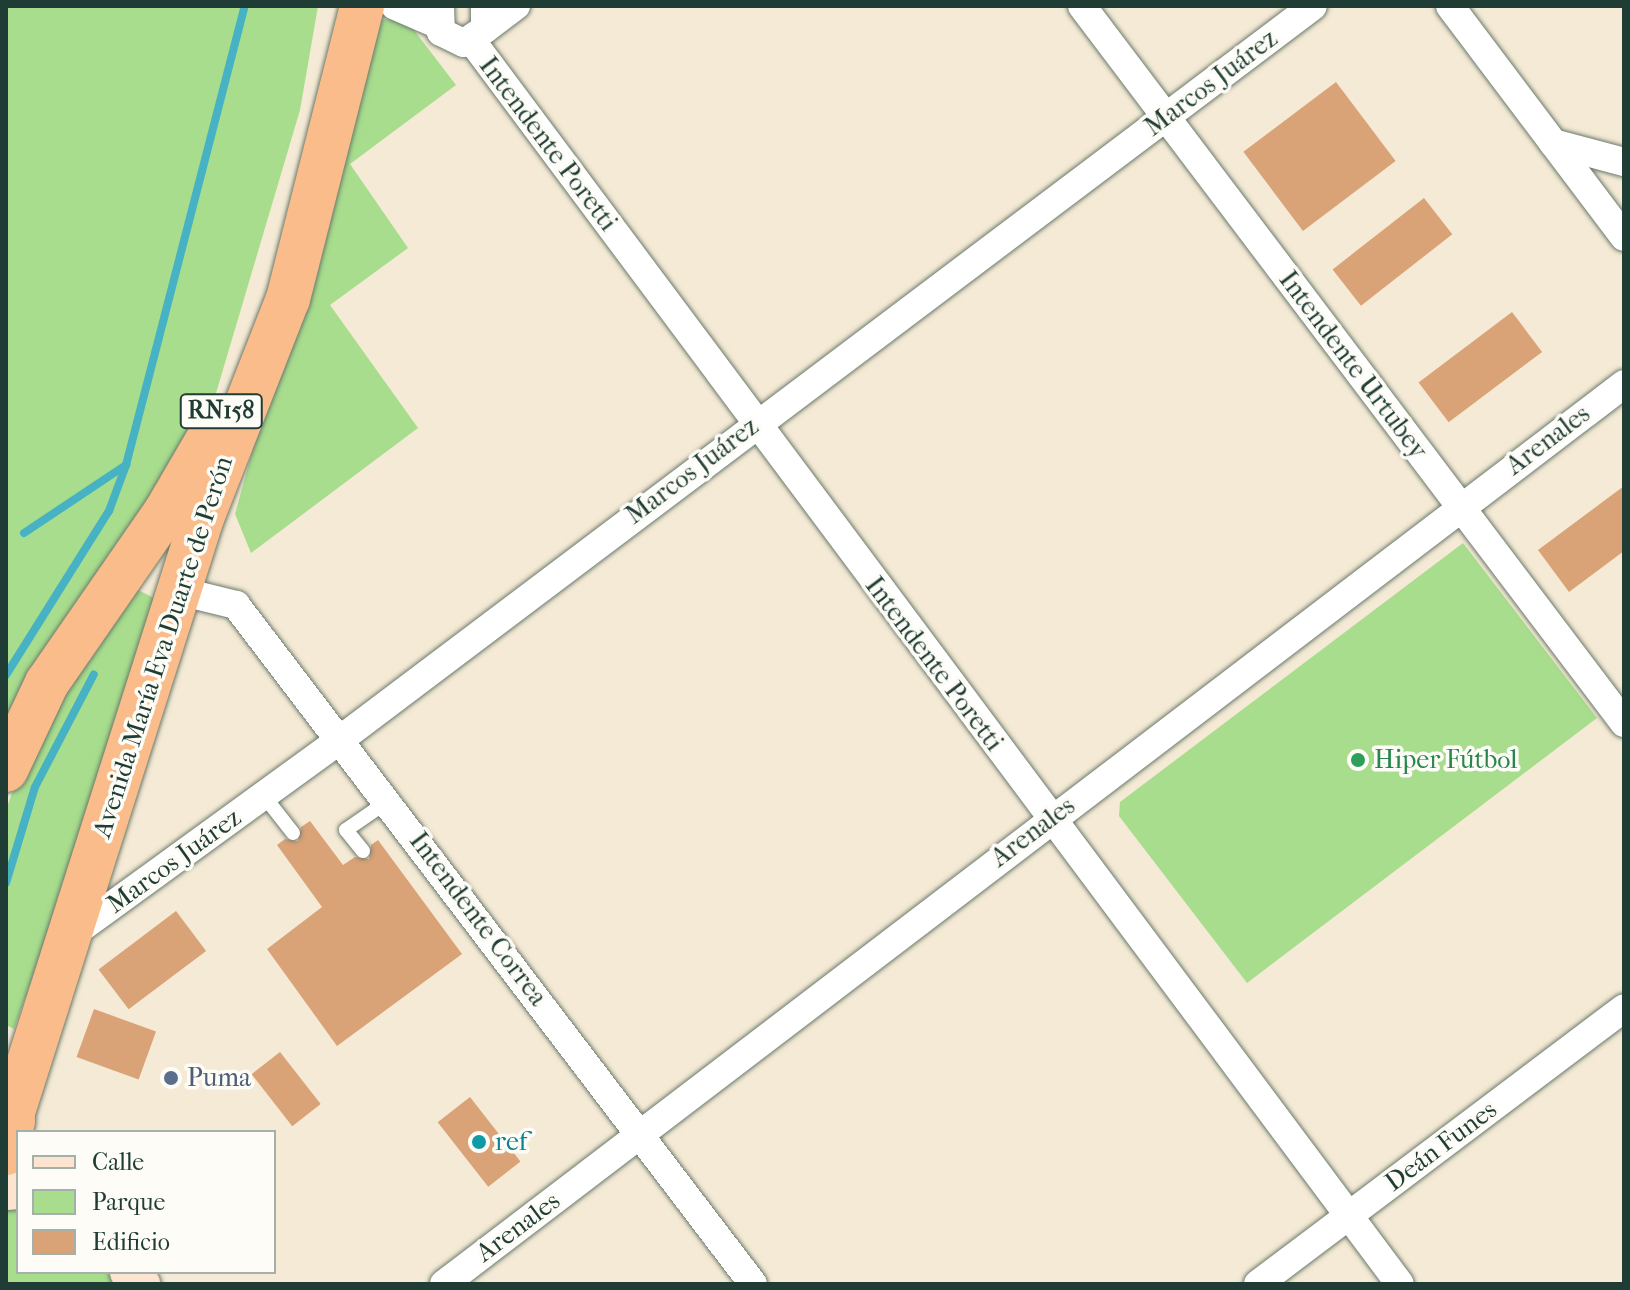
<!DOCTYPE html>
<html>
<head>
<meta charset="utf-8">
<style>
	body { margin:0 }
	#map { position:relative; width:1630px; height:1290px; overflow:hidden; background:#f5ead5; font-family:"IM FELL French Canon",serif }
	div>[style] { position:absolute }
	.green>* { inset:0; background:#a7dd8d }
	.stream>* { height:8px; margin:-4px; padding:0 4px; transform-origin:4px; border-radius:4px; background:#46b2c4 }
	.building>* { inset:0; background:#d9a277; transform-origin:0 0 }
	.roads { filter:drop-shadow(0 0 2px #6a7a6c) drop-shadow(0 0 2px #6a7a6c) }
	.service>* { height:14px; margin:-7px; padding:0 7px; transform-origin:7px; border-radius:7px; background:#fff }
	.minor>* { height:28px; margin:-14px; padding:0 14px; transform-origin:14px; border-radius:14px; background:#fff }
	.secondary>* { height:40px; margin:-20px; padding:0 20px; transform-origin:20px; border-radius:20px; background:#fde4d0 }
	.trunk>* { height:44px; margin:-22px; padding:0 22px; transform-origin:22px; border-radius:22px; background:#f9bc8a }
	.dots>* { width:22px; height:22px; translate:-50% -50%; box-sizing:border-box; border:4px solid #fdfcf7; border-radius:50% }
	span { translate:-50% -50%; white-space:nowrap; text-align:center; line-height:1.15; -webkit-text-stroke:7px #fdfcf7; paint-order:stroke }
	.shield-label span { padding:2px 6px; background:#fdfcf7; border:2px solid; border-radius:6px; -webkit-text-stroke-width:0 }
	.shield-label { font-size:24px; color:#1f3d34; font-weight:700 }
	.street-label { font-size:26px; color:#1f3d34 }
	.leisure-label { font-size:26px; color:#27864d }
	.left { translate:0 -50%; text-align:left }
	.service-label { font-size:26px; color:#4e5e75 }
	.culture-label { font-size:26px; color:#0d838f }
	.frame { position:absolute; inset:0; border:8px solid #1f3d34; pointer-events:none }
	.legend { position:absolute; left:16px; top:1130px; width:260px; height:144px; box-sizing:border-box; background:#fdfcf7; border:2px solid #a4b0a9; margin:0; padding:10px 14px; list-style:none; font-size:24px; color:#1f3d34 }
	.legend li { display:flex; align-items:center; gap:16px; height:40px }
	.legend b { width:40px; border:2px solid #a4b0a9 }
</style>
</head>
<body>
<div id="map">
	<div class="green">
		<i style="clip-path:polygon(6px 6px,318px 6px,300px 110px,211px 410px,6px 728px)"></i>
		<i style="clip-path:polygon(394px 19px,410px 25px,456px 85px,350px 164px,408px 248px,330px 305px,418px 428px,251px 553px,235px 514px,367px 35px,380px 20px)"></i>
		<i style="clip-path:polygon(1463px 543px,1597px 718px,1247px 983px,1119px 816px,1120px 802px)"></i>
		<i style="clip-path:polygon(138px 590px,154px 598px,59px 904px,14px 1029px,6px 1025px,6px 810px,31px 739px)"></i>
		<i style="clip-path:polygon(18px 1207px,18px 1272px,116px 1272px,125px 1284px,6px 1284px,6px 1208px)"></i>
	</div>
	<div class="stream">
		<i style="left:24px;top:533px;width:123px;rotate:-33.7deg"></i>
		<i style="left:6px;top:675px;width:194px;rotate:-57.9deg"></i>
		<i style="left:109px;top:511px;width:49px;rotate:-69.7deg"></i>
		<i style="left:126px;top:465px;width:474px;rotate:-75.5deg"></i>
		<i style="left:6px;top:883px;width:100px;rotate:-73.2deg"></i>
		<i style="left:35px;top:787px;width:127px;rotate:-62.4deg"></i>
	</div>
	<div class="building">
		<i style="left:1336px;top:82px;width:99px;height:116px;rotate:53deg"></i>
		<i style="left:1424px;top:198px;width:46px;height:116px;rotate:52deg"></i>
		<i style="left:1512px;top:312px;width:50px;height:117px;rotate:53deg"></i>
		<i style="clip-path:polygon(1624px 486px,1624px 551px,1569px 592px,1538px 550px)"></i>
		<i style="clip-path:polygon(310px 821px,343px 865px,355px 857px,369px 859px,371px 845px,378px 840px,462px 954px,337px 1046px,267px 949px,322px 907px,277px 845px,285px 839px,298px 841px,301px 827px)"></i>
		<i style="left:176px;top:911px;width:50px;height:97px;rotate:53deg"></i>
		<i style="left:94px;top:1009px;width:66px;height:51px;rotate:20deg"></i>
		<i style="left:280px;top:1052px;width:66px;height:36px;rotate:52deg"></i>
		<i style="left:470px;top:1097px;width:82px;height:41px;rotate:52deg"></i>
	</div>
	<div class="roads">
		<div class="service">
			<i style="left:264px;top:796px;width:47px;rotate:51.9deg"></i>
			<i style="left:363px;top:851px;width:27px;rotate:-129deg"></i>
			<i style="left:346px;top:830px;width:51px;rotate:-34.6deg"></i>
		</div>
		<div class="minor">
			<i style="left:395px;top:6px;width:46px;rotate:23.2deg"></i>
			<i style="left:440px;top:6px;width:26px;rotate:88deg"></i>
			<i style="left:441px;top:32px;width:25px;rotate:26deg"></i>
			<i style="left:464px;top:43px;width:25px;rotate:-34deg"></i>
			<i style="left:485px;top:29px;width:23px;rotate:-90deg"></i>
			<i style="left:1082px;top:6px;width:899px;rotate:52.91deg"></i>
			<i style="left:1450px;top:6px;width:289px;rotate:53deg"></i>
			<i style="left:485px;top:29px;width:39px;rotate:-37deg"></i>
			<i style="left:472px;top:41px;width:1551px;rotate:53.26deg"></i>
			<i style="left:1553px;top:143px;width:73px;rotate:15deg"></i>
			<i style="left:179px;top:591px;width:59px;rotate:13.8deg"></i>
			<i style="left:236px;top:605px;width:853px;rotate:52.71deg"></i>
			<i style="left:70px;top:936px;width:335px;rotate:-36deg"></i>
			<i style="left:341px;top:739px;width:1217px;rotate:-37.02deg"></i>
			<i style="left:444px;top:1284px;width:1484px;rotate:-37.33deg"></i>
			<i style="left:1258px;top:1284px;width:458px;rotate:-37deg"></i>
		</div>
		<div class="secondary">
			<i style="left:6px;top:1190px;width:12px;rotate:-5deg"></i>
			<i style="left:130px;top:1272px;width:16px;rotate:50deg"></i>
		</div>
		<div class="trunk">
			<i style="left:6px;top:770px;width:96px;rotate:-64.8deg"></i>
			<i style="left:47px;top:683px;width:209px;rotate:-55.3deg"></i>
			<i style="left:166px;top:511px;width:89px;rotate:-59.7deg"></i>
			<i style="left:13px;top:1112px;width:623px;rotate:-72.35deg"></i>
			<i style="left:202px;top:518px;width:235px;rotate:-68.6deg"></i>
			<i style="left:288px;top:299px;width:302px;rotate:-75.8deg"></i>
			<i style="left:6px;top:1153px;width:33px;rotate:-78deg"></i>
			<i style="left:13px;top:1121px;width:36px;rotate:-96deg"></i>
		</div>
	</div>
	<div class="dots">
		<i style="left:1358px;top:760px;background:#2e9e5b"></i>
		<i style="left:171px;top:1078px;background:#5c6f8a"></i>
		<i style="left:479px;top:1142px;background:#0f9aa8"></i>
	</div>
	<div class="shield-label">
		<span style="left:221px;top:411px">RN158</span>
	</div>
	<div class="street-label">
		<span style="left:1211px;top:83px;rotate:-37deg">Marcos Juárez</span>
		<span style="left:548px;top:144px;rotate:53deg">Intendente Poretti</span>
		<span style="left:1353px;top:365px;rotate:53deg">Intendente Urtubey</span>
		<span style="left:1548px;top:440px;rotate:-37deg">Arenales</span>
		<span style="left:692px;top:471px;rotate:-37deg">Marcos Juárez</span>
		<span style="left:163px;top:647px;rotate:-72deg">Avenida María Eva Duarte de Perón</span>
		<span style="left:934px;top:664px;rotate:53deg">Intendente Poretti</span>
		<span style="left:1033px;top:832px;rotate:-37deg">Arenales</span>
		<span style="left:174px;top:861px;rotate:-36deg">Marcos Juárez</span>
		<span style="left:478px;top:919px;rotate:53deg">Intendente Correa</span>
		<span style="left:1441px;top:1146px;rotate:-37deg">Deán Funes</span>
		<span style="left:518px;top:1227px;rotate:-37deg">Arenales</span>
	</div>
	<div class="leisure-label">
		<span class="left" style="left:1374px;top:760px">Hiper Fútbol</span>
	</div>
	<div class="service-label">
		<span class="left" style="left:187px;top:1078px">Puma</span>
	</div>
	<div class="culture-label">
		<span class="left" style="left:495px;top:1142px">ref</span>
	</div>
	<div class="frame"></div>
	<ul class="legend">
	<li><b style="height:10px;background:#fde4d0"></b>Calle</li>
	<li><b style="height:22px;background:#a7dd8d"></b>Parque</li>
	<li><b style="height:22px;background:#d9a277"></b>Edificio</li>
	</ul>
</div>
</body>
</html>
